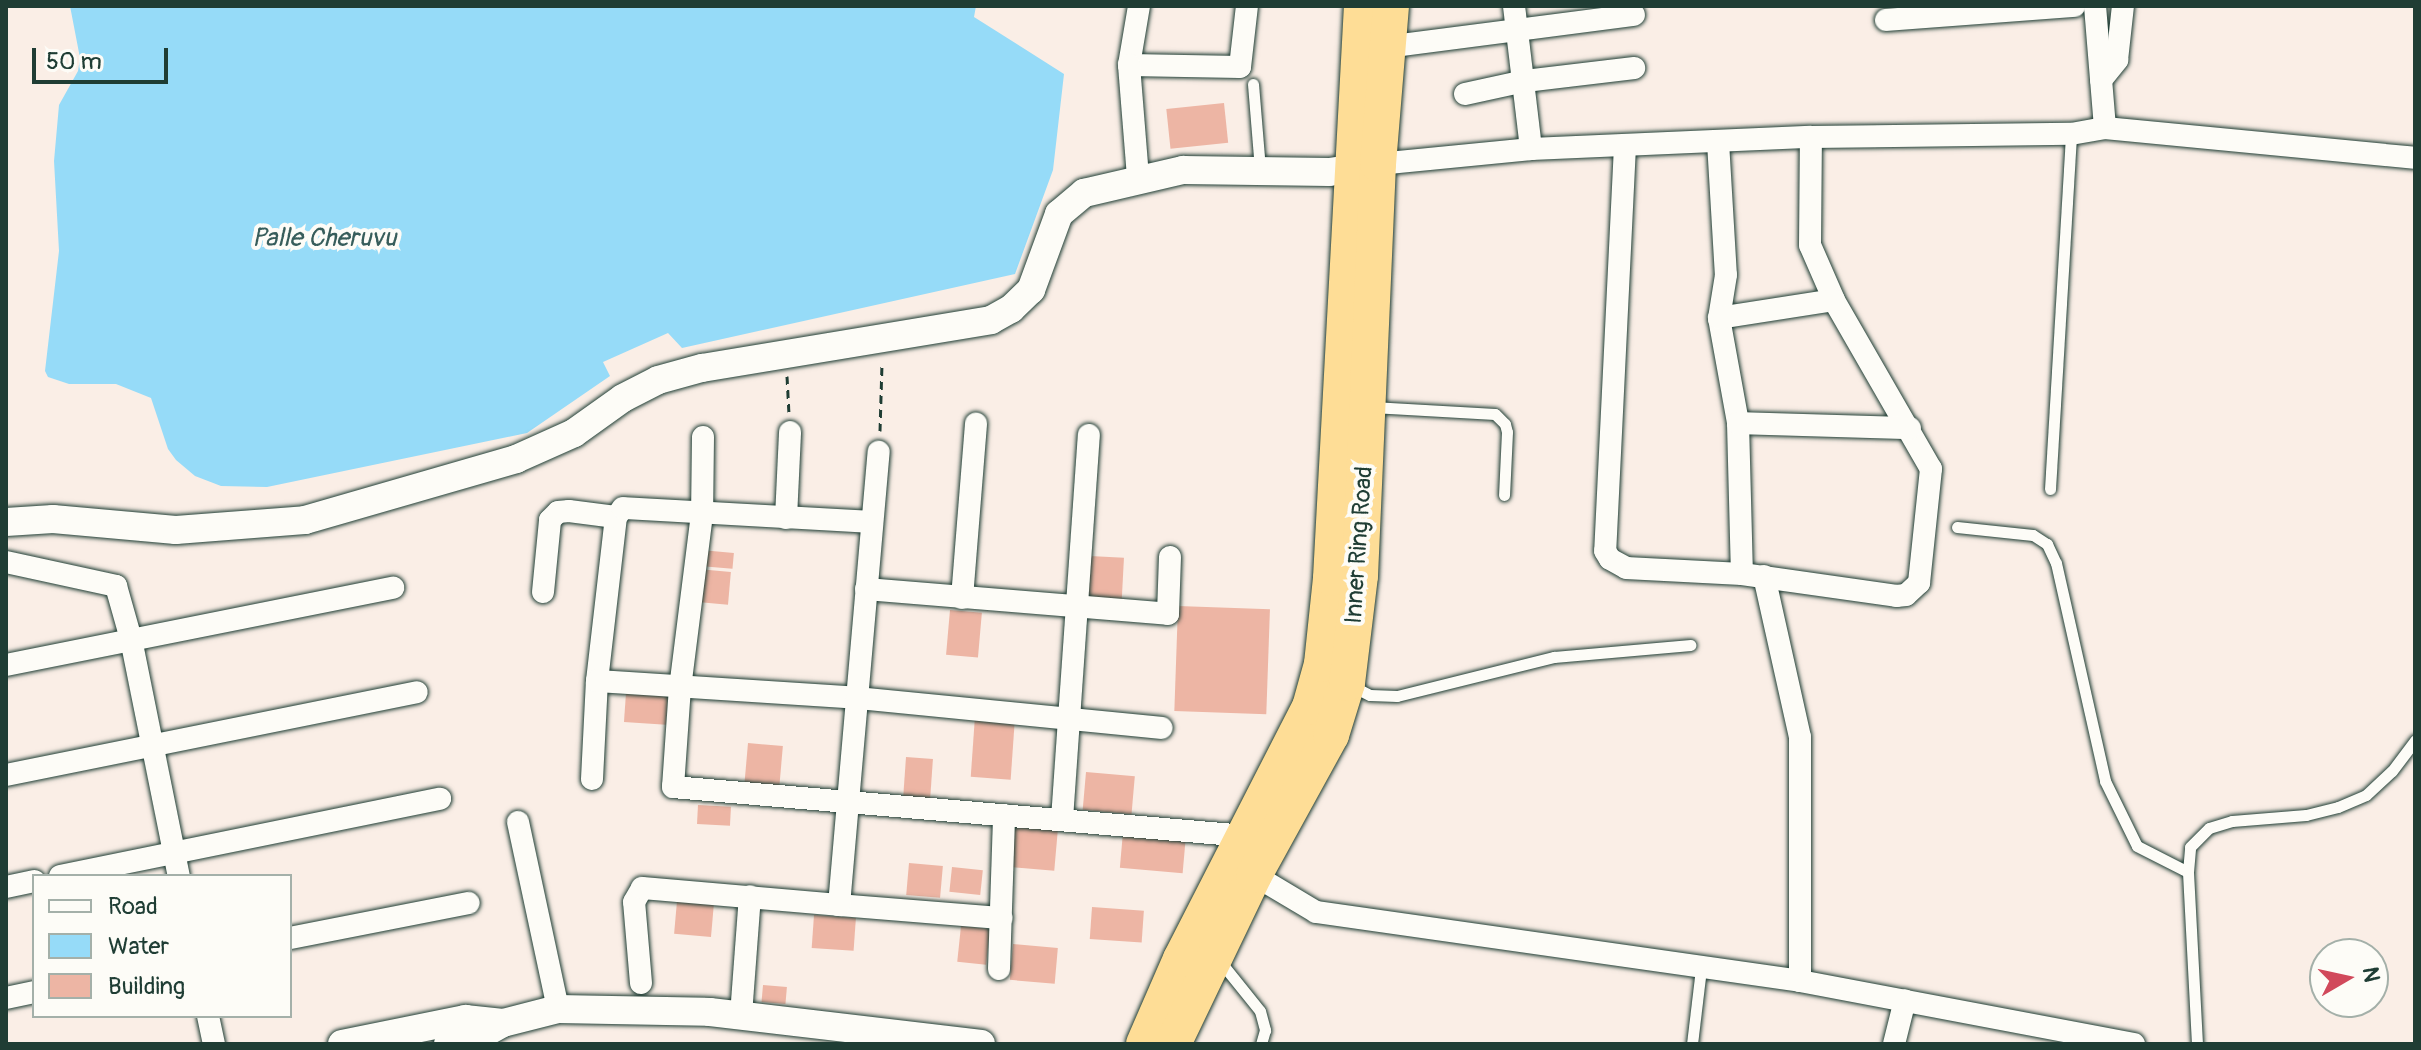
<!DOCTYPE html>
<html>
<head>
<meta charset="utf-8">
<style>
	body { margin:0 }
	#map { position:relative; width:2421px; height:1050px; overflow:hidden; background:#faeee6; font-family:Pangolin,sans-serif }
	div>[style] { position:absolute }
	.water>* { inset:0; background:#96dbf8 }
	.building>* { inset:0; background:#edb5a4; transform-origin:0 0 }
	.path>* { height:3px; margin-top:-1.5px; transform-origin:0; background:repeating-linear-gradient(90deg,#1f3d34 0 8px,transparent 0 14px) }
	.roads { filter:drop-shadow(0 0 2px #1f3d34) drop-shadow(0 0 2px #1f3d34) }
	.service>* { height:11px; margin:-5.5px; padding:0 5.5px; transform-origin:5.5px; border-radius:5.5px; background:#fdfcf7 }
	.minor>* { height:22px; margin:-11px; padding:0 11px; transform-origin:11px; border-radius:11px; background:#fdfcf7 }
	.tertiary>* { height:28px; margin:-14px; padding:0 14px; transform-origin:14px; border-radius:14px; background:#fdfcf7 }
	.trunk>* { height:36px; margin:-18px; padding:0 18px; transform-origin:18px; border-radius:18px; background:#fedd96 }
	span { translate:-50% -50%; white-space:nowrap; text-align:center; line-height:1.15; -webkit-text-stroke:8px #fdfcf7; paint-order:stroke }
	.street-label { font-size:24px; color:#1f3d34 }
	.water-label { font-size:26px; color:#375d5b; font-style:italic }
	.frame { position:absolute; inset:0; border:8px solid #1f3d34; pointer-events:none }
	.legend { position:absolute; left:32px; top:874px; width:260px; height:144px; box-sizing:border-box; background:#fdfcf7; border:2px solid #a4b0a9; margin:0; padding:10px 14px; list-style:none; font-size:24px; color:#1f3d34 }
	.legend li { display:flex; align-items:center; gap:16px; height:40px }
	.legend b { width:40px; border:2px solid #a4b0a9 }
	.north { position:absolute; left:2309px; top:938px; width:80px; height:80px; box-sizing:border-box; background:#fdfcf7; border:2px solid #a4b0a9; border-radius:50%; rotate:81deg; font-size:22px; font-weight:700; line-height:32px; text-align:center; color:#1f3d34 }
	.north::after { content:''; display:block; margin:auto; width:28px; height:36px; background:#d1495b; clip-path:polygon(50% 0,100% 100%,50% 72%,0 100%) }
	.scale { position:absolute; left:32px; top:48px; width:136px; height:36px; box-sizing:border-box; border:4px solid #1f3d34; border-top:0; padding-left:10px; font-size:24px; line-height:28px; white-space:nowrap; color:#1f3d34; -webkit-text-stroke:6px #fdfcf7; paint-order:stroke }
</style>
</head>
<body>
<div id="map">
	<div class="water">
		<i style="clip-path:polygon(70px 6px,976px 6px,974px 17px,1064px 74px,1053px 170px,1015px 274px,682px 348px,668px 333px,603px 362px,610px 376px,527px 433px,267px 487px,221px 486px,195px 476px,176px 460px,168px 449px,151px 398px,116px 384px,69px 384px,48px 377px,45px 371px,59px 251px,54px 161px,59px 105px,78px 71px,80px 58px)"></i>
	</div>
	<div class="building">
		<i style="left:1224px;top:103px;width:40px;height:58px;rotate:84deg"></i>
		<i style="left:701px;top:550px;width:33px;height:16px;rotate:5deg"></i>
		<i style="left:1090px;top:556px;width:34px;height:46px;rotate:3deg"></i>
		<i style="left:698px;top:569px;width:33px;height:33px;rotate:5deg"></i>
		<i style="left:1178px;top:606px;width:92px;height:105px;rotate:2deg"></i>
		<i style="left:950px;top:610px;width:32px;height:45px;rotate:5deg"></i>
		<i style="left:626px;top:693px;width:42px;height:29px;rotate:4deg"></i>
		<i style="left:975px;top:716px;width:40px;height:61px;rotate:4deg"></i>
		<i style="left:748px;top:743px;width:35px;height:45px;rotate:5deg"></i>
		<i style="left:906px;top:757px;width:27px;height:40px;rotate:4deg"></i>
		<i style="left:1086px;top:772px;width:49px;height:38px;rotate:5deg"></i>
		<i style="left:698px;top:805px;width:33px;height:19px;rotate:3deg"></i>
		<i style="left:1012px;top:826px;width:46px;height:41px;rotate:5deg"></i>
		<i style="left:1123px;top:832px;width:63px;height:36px;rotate:5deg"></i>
		<i style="left:909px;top:863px;width:34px;height:32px;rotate:5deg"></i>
		<i style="left:952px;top:867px;width:31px;height:25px;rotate:6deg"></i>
		<i style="left:677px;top:901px;width:37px;height:33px;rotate:5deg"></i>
		<i style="left:1092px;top:907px;width:52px;height:32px;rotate:4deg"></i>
		<i style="left:814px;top:915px;width:42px;height:33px;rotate:4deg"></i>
		<i style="left:961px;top:926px;width:29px;height:36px;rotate:6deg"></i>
		<i style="left:1013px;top:944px;width:45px;height:36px;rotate:5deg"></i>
		<i style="left:763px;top:985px;width:24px;height:17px;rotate:5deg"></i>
	</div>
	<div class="path">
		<i style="left:787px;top:376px;width:36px;rotate:87deg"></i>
		<i style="left:880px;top:431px;width:68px;rotate:-88.3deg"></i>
	</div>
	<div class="roads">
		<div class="service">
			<i style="left:1253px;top:84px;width:86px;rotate:85.3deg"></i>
			<i style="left:1372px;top:407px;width:123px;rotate:3.3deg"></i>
			<i style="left:1495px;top:414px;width:14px;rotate:45deg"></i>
			<i style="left:1505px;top:424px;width:8px;rotate:76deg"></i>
			<i style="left:1507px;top:432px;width:63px;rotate:92.7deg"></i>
			<i style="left:2050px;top:489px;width:356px;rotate:-86.6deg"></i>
			<i style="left:1957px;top:527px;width:76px;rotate:6deg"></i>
			<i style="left:2033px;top:535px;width:17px;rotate:33deg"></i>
			<i style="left:2047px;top:544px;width:21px;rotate:65deg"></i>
			<i style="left:2056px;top:563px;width:223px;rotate:77.3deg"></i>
			<i style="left:2105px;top:781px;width:72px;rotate:63.8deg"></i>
			<i style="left:2137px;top:846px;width:57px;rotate:27deg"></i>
			<i style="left:1350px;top:685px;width:22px;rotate:27deg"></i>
			<i style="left:1370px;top:695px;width:27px;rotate:2deg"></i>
			<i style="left:1397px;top:696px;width:162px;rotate:-14deg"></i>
			<i style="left:1554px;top:657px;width:137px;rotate:-5deg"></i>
			<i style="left:1219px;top:960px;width:65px;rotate:51.2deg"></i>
			<i style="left:1260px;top:1011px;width:20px;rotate:75deg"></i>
			<i style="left:1265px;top:1030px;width:15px;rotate:106deg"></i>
			<i style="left:1692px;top:1044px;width:76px;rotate:-83.2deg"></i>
			<i style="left:2197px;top:1044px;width:172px;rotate:-93deg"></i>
			<i style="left:2188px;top:872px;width:25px;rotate:-85deg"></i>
			<i style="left:2190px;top:847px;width:27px;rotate:-45deg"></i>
			<i style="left:2209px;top:828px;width:24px;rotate:-17deg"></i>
			<i style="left:2232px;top:821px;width:74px;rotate:-4.6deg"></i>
			<i style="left:2306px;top:815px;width:33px;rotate:-14deg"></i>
			<i style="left:2338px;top:807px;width:30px;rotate:-23deg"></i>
			<i style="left:2366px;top:795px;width:35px;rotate:-43deg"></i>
			<i style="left:2392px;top:771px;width:39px;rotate:-53deg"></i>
		</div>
		<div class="minor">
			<i style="left:1139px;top:6px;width:60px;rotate:99.6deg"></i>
			<i style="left:1129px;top:65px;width:111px;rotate:1deg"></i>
			<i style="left:1240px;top:67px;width:61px;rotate:-83.5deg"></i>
			<i style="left:1514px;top:6px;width:144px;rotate:83.2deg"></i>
			<i style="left:2095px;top:6px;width:122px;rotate:85.3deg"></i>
			<i style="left:1886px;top:20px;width:189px;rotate:-4.3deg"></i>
			<i style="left:1386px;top:47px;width:250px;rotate:-7.4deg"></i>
			<i style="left:1129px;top:65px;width:113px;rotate:85.4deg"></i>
			<i style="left:2101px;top:80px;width:26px;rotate:-51deg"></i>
			<i style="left:2117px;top:60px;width:54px;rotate:-83.7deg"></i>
			<i style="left:1465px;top:94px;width:61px;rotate:-12.2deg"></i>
			<i style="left:1525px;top:81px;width:110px;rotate:-6.8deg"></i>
			<i style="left:1718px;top:142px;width:133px;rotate:86.6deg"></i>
			<i style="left:1726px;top:275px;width:44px;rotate:99.2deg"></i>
			<i style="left:1719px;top:318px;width:107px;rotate:79.7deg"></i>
			<i style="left:1738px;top:423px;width:151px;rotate:88.5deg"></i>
			<i style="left:1625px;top:146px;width:405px;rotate:92.8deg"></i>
			<i style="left:1605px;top:551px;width:9px;rotate:58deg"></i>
			<i style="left:1610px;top:559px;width:18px;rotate:29deg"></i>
			<i style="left:1626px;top:568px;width:116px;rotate:3deg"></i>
			<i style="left:1742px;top:574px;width:156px;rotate:8.1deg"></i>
			<i style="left:1896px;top:596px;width:10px;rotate:-6deg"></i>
			<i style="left:1906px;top:595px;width:18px;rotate:-43deg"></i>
			<i style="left:1919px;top:583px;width:115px;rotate:-84deg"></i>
			<i style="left:1931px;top:469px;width:195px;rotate:-119.9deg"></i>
			<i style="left:1834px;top:300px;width:60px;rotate:-113.6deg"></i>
			<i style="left:1810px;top:245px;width:108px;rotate:-89.5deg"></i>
			<i style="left:1378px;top:164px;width:154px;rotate:-5.6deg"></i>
			<i style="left:1531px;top:149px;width:280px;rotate:-2.5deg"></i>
			<i style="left:1811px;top:137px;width:260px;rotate:-0.7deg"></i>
			<i style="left:2071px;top:134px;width:35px;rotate:-10deg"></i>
			<i style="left:2105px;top:128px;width:311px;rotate:5.5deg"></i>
			<i style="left:1719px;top:318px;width:116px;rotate:-8.9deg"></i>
			<i style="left:1738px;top:423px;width:172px;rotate:1.7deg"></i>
			<i style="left:703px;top:437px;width:77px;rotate:90.7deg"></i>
			<i style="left:702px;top:514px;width:174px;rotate:97.2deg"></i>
			<i style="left:680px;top:687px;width:100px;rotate:94deg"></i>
			<i style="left:673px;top:787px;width:575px;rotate:4.89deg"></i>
			<i style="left:1246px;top:836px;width:40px;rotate:78deg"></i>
			<i style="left:1254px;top:875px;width:72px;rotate:30.8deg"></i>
			<i style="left:1316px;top:912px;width:489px;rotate:8.1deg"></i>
			<i style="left:1800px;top:981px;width:340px;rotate:10.7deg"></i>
			<i style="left:786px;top:518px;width:86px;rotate:-87.3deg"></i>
			<i style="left:6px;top:562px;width:113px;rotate:12.3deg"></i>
			<i style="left:116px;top:586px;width:55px;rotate:74.2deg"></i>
			<i style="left:131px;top:639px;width:242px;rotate:78.6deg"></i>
			<i style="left:1764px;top:576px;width:165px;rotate:77.4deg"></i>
			<i style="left:1800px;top:737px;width:244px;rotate:90deg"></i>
			<i style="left:866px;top:589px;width:303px;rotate:4.7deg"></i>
			<i style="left:1168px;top:614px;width:57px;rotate:-88deg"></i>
			<i style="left:543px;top:592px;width:72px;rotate:-84.4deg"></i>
			<i style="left:550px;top:520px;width:11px;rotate:-45deg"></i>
			<i style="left:558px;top:512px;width:11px;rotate:-5deg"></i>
			<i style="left:569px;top:511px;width:47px;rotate:7.3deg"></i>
			<i style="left:962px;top:598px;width:175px;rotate:-85.4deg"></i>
			<i style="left:6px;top:665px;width:395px;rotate:-11.3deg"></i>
			<i style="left:597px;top:681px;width:165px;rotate:-83.4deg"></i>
			<i style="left:616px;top:517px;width:11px;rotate:-52deg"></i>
			<i style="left:623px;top:508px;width:248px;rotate:3.2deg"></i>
			<i style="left:6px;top:775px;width:419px;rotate:-11.4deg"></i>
			<i style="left:592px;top:779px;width:98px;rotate:-87.1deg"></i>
			<i style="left:597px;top:681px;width:261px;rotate:3.7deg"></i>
			<i style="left:857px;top:698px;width:306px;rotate:5.6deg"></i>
			<i style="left:1062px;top:819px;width:385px;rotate:-86deg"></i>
			<i style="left:518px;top:822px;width:191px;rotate:77.9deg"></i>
			<i style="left:60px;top:876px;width:388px;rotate:-11.5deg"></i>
			<i style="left:6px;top:887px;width:29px;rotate:-12deg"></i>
			<i style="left:839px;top:905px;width:163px;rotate:4.6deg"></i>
			<i style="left:290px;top:938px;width:182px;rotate:-11.1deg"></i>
			<i style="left:999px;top:969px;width:154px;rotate:-88.1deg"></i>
			<i style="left:641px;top:983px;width:81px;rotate:-94.9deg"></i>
			<i style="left:634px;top:902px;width:16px;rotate:-60deg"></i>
			<i style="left:642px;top:888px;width:198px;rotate:4.9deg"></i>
			<i style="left:839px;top:905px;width:455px;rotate:-85deg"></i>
			<i style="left:6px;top:998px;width:29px;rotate:-12deg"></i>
			<i style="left:741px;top:1015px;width:119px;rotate:-85.7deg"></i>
			<i style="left:208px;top:1016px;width:29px;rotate:78deg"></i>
			<i style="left:1894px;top:1044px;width:45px;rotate:-76deg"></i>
		</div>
		<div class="tertiary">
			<i style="left:6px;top:522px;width:47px;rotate:-3.7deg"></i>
			<i style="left:53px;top:519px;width:123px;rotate:5.1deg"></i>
			<i style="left:176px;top:530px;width:129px;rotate:-4.4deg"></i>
			<i style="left:305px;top:520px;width:220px;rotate:-16.1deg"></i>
			<i style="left:516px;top:459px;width:64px;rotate:-24.1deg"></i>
			<i style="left:574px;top:433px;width:60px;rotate:-35.5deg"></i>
			<i style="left:623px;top:398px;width:39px;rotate:-27deg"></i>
			<i style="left:658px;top:380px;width:46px;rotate:-15.3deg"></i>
			<i style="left:702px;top:368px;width:293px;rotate:-9.4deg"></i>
			<i style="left:991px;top:320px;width:23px;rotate:-29deg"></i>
			<i style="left:1011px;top:309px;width:28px;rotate:-44deg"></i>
			<i style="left:1031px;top:290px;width:81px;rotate:-69.8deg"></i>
			<i style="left:1059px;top:214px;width:33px;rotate:-40deg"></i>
			<i style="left:1084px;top:193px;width:102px;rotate:-13.1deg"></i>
			<i style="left:1183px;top:170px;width:146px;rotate:0.8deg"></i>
			<i style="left:1329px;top:172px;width:41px;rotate:-8.3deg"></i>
			<i style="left:342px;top:1044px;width:126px;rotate:-11.5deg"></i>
			<i style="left:465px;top:1019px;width:38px;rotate:6deg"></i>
			<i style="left:448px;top:1044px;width:26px;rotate:-11deg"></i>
			<i style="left:474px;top:1039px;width:33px;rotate:-29deg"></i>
			<i style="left:503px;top:1023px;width:57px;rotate:-14.3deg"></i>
			<i style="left:558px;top:1009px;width:152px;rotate:1.1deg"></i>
			<i style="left:710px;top:1012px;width:273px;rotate:6.7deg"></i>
		</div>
		<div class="trunk">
			<i style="left:1144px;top:1044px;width:93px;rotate:-66.5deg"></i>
			<i style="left:1181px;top:959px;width:283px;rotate:-62.9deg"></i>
			<i style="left:1310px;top:707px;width:45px;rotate:-74.4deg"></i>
			<i style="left:1322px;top:664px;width:86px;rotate:-84deg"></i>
			<i style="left:1331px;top:578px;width:573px;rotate:-86.9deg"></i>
			<i style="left:1173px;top:1044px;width:187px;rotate:-64.4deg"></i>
			<i style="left:1254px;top:875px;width:160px;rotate:-61.2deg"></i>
			<i style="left:1331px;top:735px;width:54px;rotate:-72.9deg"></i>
			<i style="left:1347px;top:683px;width:108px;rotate:-83.1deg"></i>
			<i style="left:1360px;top:576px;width:412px;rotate:-87.5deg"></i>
			<i style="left:1378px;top:164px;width:159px;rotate:-85.3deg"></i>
		</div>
	</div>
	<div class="street-label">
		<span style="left:1359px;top:545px;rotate:-86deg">Inner Ring Road</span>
	</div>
	<div class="water-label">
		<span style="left:324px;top:239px">Palle Cheruvu</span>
	</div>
	<div class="frame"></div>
	<ul class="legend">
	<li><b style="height:10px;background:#fdfcf7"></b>Road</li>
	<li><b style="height:22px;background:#96dbf8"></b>Water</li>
	<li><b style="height:22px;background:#edb5a4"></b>Building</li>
	</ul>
	<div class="north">N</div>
	<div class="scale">50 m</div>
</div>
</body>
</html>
